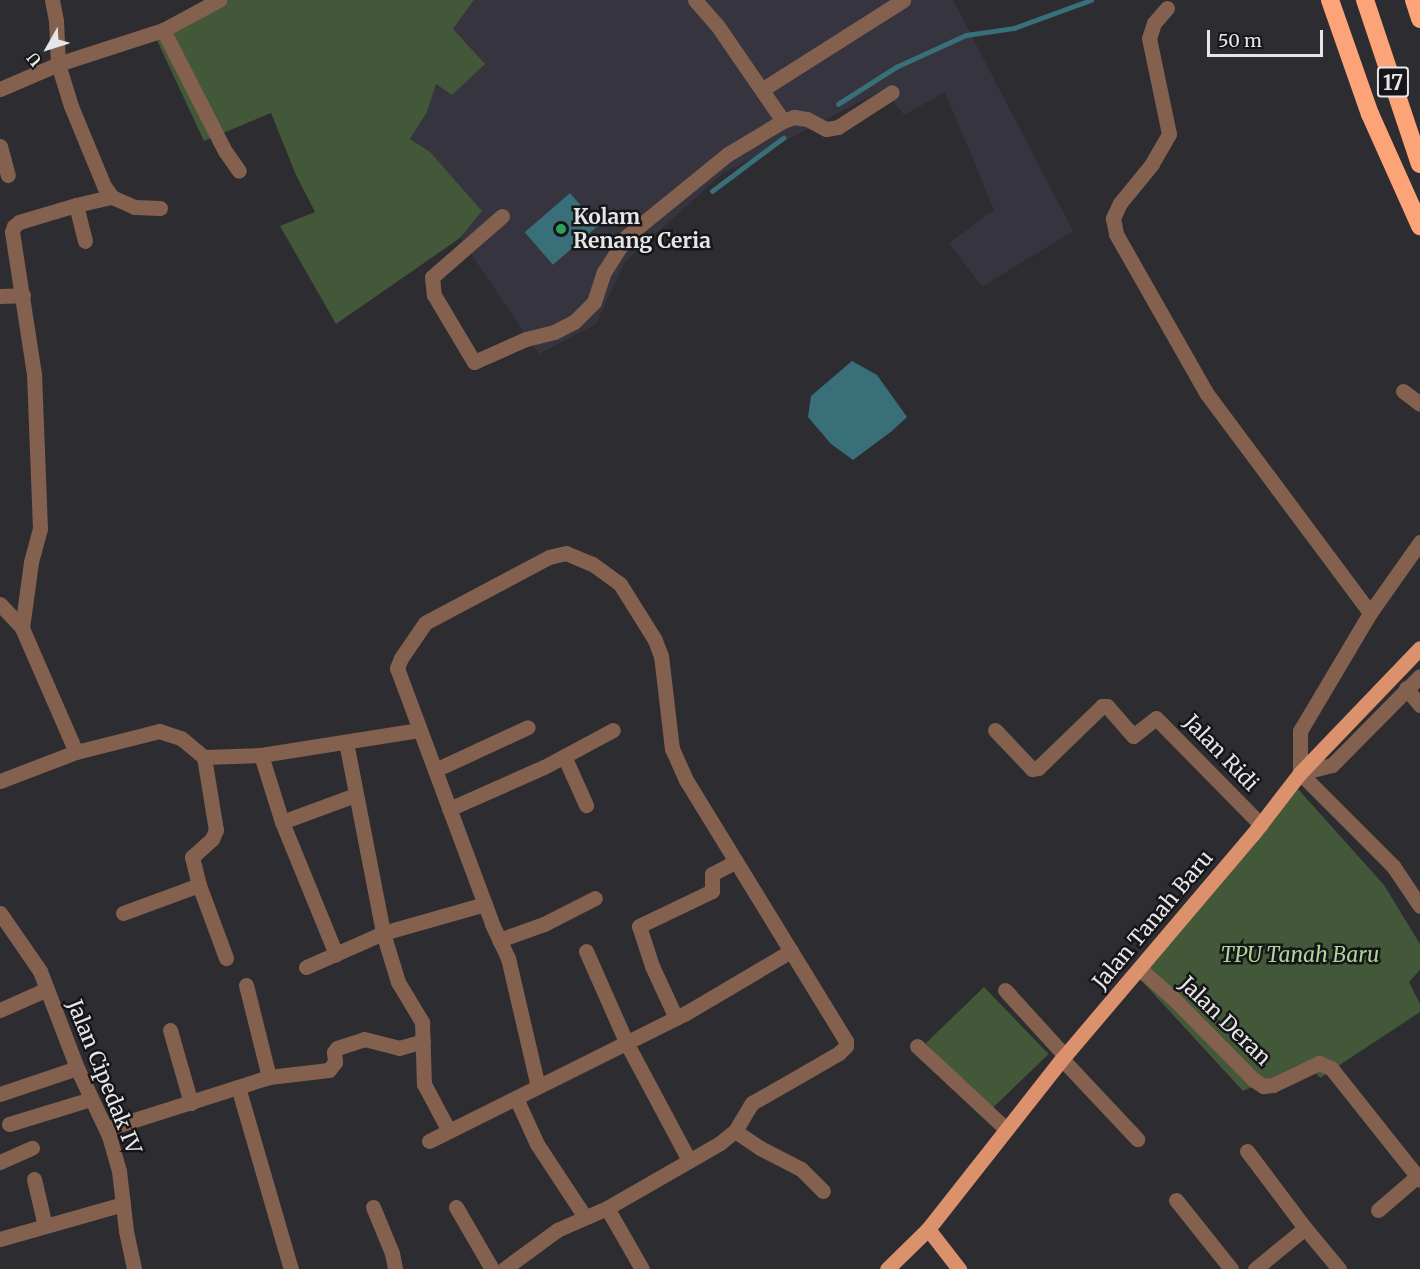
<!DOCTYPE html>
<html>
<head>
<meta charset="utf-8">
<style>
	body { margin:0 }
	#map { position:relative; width:1420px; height:1269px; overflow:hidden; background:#2d2c31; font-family:Merriweather,serif }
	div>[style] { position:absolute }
	.built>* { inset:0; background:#36343e }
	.green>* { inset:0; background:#435739; transform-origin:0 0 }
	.water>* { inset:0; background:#386f78; transform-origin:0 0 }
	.stream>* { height:4.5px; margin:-2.25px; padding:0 2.25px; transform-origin:2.25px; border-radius:2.25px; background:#386f78 }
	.minor>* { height:15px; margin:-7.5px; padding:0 7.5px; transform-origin:7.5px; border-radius:7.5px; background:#84604e }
	.major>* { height:15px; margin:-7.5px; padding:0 7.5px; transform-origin:7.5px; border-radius:7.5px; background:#da916c }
	.highway>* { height:18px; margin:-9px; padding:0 9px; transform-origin:9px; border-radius:9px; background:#fca477 }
	.dots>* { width:16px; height:16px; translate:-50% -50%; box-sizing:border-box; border:3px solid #161517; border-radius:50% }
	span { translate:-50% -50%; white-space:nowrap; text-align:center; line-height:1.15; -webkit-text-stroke:5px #161517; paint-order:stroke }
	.shield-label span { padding:2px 4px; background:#161517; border:2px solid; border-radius:4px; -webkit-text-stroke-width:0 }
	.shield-label { font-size:20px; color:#e6e5e8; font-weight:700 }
	.poi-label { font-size:21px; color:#e6e5e8; font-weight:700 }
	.left { translate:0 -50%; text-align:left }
	.street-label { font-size:21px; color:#e6e5e8 }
	.park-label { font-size:21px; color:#add499; font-style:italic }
	.north { position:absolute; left:18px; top:18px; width:60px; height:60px; -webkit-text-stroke:4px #161517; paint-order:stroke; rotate:231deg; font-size:16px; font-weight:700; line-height:24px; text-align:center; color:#e6e5e8 }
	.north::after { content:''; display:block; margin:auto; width:21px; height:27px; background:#e6e5e8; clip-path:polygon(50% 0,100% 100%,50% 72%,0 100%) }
	.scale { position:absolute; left:1207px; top:30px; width:116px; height:27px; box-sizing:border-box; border:3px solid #e6e5e8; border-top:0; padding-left:8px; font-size:18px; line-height:21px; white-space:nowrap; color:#e6e5e8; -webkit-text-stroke:4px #161517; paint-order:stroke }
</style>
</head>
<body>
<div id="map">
	<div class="built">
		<i style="clip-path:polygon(474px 0,953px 0,1073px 231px,982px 287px,949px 243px,994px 210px,945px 92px,904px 115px,884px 89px,722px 174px,625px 262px,596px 324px,539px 354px,460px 238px,482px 211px,410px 139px,427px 112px,453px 29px)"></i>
	</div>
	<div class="green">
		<i style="clip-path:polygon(217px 0,474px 0,453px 29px,485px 64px,452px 95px,436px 84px,427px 112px,410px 139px,430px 152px,482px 211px,460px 238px,336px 324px,280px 226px,315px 212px,296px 175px,271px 113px,204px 141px,154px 34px)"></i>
		<i style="clip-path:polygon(1298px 789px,1384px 885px,1420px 944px,1420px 970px,1409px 982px,1420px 1004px,1420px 1012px,1320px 1078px,1307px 1063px,1243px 1091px,1140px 979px)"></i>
		<i style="left:984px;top:987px;width:93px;height:81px;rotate:46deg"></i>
	</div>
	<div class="water">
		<i style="left:570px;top:193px;width:43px;height:60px;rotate:49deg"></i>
		<i style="clip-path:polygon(852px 361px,877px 375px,907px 417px,892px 431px,853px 460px,831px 444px,808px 417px,811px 396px)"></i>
	</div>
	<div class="stream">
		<i style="left:838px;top:104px;width:69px;rotate:-32.5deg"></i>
		<i style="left:896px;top:67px;width:77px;rotate:-24.6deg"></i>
		<i style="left:966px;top:35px;width:49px;rotate:-8.3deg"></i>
		<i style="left:1014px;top:28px;width:82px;rotate:-20deg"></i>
		<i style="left:712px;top:191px;width:89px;rotate:-36.7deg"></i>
	</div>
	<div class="minor">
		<i style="left:52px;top:0;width:20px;rotate:79deg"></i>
		<i style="left:56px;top:20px;width:44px;rotate:87.4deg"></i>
		<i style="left:58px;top:64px;width:44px;rotate:72.8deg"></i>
		<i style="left:71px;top:106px;width:87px;rotate:67.6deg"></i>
		<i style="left:104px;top:186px;width:14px;rotate:54deg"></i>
		<i style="left:695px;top:0;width:33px;rotate:49deg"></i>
		<i style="left:717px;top:25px;width:116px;rotate:55.5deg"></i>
		<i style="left:1167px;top:8px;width:20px;rotate:131deg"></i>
		<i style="left:1154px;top:23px;width:16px;rotate:108deg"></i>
		<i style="left:1149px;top:38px;width:98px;rotate:78.2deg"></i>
		<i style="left:1169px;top:134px;width:34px;rotate:120deg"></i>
		<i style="left:1152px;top:164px;width:50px;rotate:129.4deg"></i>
		<i style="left:1120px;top:203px;width:17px;rotate:115deg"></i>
		<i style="left:1113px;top:218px;width:16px;rotate:79deg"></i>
		<i style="left:1116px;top:234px;width:184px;rotate:60.4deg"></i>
		<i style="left:1207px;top:394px;width:273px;rotate:53.3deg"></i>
		<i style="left:163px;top:30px;width:136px;rotate:62.9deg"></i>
		<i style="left:225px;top:151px;width:24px;rotate:55deg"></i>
		<i style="left:0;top:89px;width:63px;rotate:-23.3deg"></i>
		<i style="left:58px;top:64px;width:110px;rotate:-17.9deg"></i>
		<i style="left:163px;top:30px;width:64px;rotate:-28.2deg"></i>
		<i style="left:763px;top:89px;width:166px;rotate:-32.4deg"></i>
		<i style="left:0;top:146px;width:30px;rotate:75deg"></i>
		<i style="left:76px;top:205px;width:37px;rotate:76deg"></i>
		<i style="left:502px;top:216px;width:93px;rotate:138.9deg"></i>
		<i style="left:432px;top:277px;width:18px;rotate:84deg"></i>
		<i style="left:434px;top:295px;width:78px;rotate:59.2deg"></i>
		<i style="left:474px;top:362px;width:57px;rotate:-23.9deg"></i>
		<i style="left:526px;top:339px;width:29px;rotate:-14deg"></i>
		<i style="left:554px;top:332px;width:22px;rotate:-27deg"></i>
		<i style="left:574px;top:322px;width:28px;rotate:-45deg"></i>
		<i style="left:594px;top:302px;width:32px;rotate:-72deg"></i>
		<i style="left:604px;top:272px;width:43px;rotate:-57.4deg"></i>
		<i style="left:627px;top:236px;width:130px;rotate:-39.1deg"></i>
		<i style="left:728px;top:154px;width:64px;rotate:-31deg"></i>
		<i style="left:783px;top:121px;width:12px;rotate:-20deg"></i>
		<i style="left:794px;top:117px;width:13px;rotate:9deg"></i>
		<i style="left:807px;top:119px;width:21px;rotate:28deg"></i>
		<i style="left:826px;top:129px;width:12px;rotate:-9deg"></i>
		<i style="left:838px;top:127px;width:64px;rotate:-32.9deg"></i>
		<i style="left:0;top:296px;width:23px;rotate:-2deg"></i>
		<i style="left:1403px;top:391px;width:21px;rotate:37deg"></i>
		<i style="left:1420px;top:542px;width:87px;rotate:125.2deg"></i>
		<i style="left:1370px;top:613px;width:137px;rotate:120.7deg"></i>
		<i style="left:1300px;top:731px;width:42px;rotate:90deg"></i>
		<i style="left:1300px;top:773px;width:132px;rotate:45deg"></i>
		<i style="left:1393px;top:866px;width:48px;rotate:56deg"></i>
		<i style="left:0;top:604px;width:33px;rotate:47deg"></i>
		<i style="left:22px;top:628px;width:135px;rotate:66.5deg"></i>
		<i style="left:22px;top:628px;width:67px;rotate:-82.2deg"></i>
		<i style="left:31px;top:562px;width:34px;rotate:-75deg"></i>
		<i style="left:40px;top:529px;width:155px;rotate:-92.2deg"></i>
		<i style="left:34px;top:374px;width:144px;rotate:-98.8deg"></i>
		<i style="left:12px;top:232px;width:6px;rotate:-72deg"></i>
		<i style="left:14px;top:226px;width:6px;rotate:-39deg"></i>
		<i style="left:19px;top:222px;width:59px;rotate:-16.6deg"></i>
		<i style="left:76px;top:205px;width:37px;rotate:-13deg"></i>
		<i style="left:112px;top:197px;width:24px;rotate:24deg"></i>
		<i style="left:134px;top:207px;width:26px;rotate:2deg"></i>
		<i style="left:1406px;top:688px;width:22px;rotate:51deg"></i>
		<i style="left:995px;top:730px;width:54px;rotate:46.5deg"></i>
		<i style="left:1032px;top:769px;width:6px;rotate:-9deg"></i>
		<i style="left:1038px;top:768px;width:89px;rotate:-44.1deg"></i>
		<i style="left:1102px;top:706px;width:5px"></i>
		<i style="left:1107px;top:706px;width:40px;rotate:49deg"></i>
		<i style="left:1133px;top:736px;width:29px;rotate:-38deg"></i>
		<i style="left:1156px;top:718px;width:150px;rotate:45.5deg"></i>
		<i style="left:346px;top:742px;width:195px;rotate:79deg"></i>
		<i style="left:383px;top:933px;width:106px;rotate:-15.9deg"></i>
		<i style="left:261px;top:755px;width:70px;rotate:72.6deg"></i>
		<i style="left:282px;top:822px;width:143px;rotate:67.8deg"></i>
		<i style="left:564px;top:756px;width:54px;rotate:65.8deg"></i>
		<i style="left:204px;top:757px;width:74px;rotate:80.7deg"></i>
		<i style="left:216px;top:830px;width:10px;rotate:114deg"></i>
		<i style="left:212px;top:839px;width:27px;rotate:138deg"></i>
		<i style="left:192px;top:857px;width:29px;rotate:76deg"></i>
		<i style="left:199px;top:885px;width:78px;rotate:69.7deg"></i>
		<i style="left:435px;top:770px;width:102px;rotate:-24.8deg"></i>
		<i style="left:1300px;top:773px;width:33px;rotate:-14deg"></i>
		<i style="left:1332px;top:765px;width:125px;rotate:-45.3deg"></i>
		<i style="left:0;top:781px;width:81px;rotate:-20.9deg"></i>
		<i style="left:76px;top:752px;width:86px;rotate:-14.2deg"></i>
		<i style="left:159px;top:731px;width:23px;rotate:18deg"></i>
		<i style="left:181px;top:738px;width:30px;rotate:40deg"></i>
		<i style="left:204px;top:757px;width:57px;rotate:-2deg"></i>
		<i style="left:261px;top:755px;width:160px;rotate:-9deg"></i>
		<i style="left:449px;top:809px;width:104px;rotate:-23.9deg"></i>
		<i style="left:544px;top:767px;width:78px;rotate:-28.2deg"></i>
		<i style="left:282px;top:822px;width:78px;rotate:-20.3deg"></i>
		<i style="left:0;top:913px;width:70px;rotate:55.4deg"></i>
		<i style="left:40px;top:971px;width:104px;rotate:69.1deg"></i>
		<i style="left:77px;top:1068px;width:75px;rotate:64.8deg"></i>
		<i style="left:109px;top:1136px;width:36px;rotate:74deg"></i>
		<i style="left:119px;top:1171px;width:60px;rotate:83.3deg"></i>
		<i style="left:126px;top:1231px;width:39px;rotate:78deg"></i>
		<i style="left:123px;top:913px;width:81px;rotate:-20.2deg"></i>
		<i style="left:499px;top:940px;width:48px;rotate:-19.6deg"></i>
		<i style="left:544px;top:924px;width:57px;rotate:-27deg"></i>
		<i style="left:586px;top:951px;width:102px;rotate:66.2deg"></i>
		<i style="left:627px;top:1044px;width:132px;rotate:61.9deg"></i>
		<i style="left:306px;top:967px;width:84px;rotate:-23.8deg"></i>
		<i style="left:383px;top:933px;width:51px;rotate:73deg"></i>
		<i style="left:398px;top:982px;width:47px;rotate:59deg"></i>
		<i style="left:422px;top:1022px;width:62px;rotate:88.2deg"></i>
		<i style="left:424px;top:1084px;width:53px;rotate:62deg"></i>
		<i style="left:1140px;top:969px;width:45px;rotate:41.4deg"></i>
		<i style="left:1174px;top:999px;width:114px;rotate:45.4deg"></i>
		<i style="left:1254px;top:1080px;width:11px;rotate:34deg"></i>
		<i style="left:1263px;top:1086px;width:10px;rotate:-6deg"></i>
		<i style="left:1273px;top:1085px;width:51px;rotate:-25.6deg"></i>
		<i style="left:1319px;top:1063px;width:13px;rotate:23deg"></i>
		<i style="left:1331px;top:1068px;width:143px;rotate:51.5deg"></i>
		<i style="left:246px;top:985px;width:95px;rotate:76deg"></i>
		<i style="left:1005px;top:990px;width:89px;rotate:47.7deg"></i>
		<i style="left:0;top:1010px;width:49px;rotate:-24deg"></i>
		<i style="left:676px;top:1018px;width:57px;rotate:-114.8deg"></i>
		<i style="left:652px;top:966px;width:42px;rotate:-108deg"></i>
		<i style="left:639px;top:926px;width:81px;rotate:-25.6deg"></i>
		<i style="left:712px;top:891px;width:17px;rotate:-90deg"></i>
		<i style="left:712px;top:874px;width:27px;rotate:-28deg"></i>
		<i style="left:170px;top:1030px;width:76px;rotate:74deg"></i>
		<i style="left:917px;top:1046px;width:122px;rotate:43deg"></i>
		<i style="left:1062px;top:1059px;width:110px;rotate:46.8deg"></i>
		<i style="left:238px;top:1087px;width:190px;rotate:73.8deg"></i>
		<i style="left:0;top:1094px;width:81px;rotate:-18.7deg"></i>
		<i style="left:516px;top:1098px;width:51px;rotate:65.5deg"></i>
		<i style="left:537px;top:1144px;width:87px;rotate:56.7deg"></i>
		<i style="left:9px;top:1124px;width:86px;rotate:-17deg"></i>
		<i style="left:106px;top:1129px;width:171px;rotate:-17.7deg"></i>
		<i style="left:269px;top:1077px;width:60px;rotate:-6.7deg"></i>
		<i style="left:329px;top:1070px;width:10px;rotate:-53deg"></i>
		<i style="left:335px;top:1062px;width:10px;rotate:-96deg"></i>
		<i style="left:334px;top:1052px;width:5px;rotate:-53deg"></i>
		<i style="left:337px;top:1048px;width:28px;rotate:-18deg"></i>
		<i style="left:364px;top:1039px;width:36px;rotate:14deg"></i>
		<i style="left:399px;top:1048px;width:25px;rotate:-16deg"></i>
		<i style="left:735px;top:1131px;width:30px;rotate:34deg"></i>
		<i style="left:760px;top:1148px;width:46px;rotate:27.1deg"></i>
		<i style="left:801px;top:1169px;width:31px;rotate:45deg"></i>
		<i style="left:429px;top:1141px;width:287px;rotate:-26.5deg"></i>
		<i style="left:686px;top:1013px;width:122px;rotate:-30.6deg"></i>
		<i style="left:1247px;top:1151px;width:96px;rotate:53deg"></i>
		<i style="left:1305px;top:1228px;width:65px;rotate:140.6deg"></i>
		<i style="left:0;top:1162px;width:35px;rotate:-24deg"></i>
		<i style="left:34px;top:1179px;width:48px;rotate:76.8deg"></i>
		<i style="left:1176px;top:1200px;width:88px;rotate:51.4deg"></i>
		<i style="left:373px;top:1207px;width:50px;rotate:67.6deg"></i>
		<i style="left:392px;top:1253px;width:16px;rotate:79deg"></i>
		<i style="left:456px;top:1207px;width:72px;rotate:59.9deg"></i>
		<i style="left:607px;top:1208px;width:70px;rotate:60.2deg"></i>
		<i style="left:1378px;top:1210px;width:55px;rotate:-40.6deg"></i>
		<i style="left:1305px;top:1228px;width:53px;rotate:50.3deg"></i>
		<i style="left:0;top:1239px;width:128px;rotate:-15.9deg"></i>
		<i style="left:504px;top:1269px;width:66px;rotate:-36.3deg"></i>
		<i style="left:557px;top:1230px;width:55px;rotate:-23.7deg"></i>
		<i style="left:607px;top:1208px;width:130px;rotate:-29.9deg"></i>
		<i style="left:720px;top:1143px;width:19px;rotate:-39deg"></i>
		<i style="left:735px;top:1131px;width:33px;rotate:-59deg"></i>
		<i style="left:752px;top:1103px;width:100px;rotate:-29.9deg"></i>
		<i style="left:839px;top:1053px;width:10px;rotate:-45deg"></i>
		<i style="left:846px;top:1046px;width:5px;rotate:-90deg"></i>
		<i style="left:846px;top:1041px;width:306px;rotate:-121.5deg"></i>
		<i style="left:686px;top:780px;width:34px;rotate:-114deg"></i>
		<i style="left:672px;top:749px;width:94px;rotate:-96.7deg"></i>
		<i style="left:661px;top:656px;width:17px;rotate:-111deg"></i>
		<i style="left:655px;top:640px;width:66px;rotate:-122deg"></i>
		<i style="left:620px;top:584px;width:34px;rotate:-144deg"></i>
		<i style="left:592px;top:564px;width:28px;rotate:-157deg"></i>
		<i style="left:566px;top:553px;width:17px;rotate:167deg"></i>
		<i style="left:549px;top:557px;width:140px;rotate:152deg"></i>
		<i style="left:425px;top:623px;width:42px;rotate:124.4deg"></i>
		<i style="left:401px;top:658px;width:11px;rotate:112deg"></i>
		<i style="left:397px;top:668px;width:273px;rotate:69.6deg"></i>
		<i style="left:492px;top:924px;width:38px;rotate:65deg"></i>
		<i style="left:508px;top:958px;width:132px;rotate:76.9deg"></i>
	</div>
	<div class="major">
		<i style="left:928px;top:1229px;width:51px;rotate:52.2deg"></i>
		<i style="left:887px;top:1269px;width:57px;rotate:-44.3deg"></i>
		<i style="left:928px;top:1229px;width:216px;rotate:-51.8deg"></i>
		<i style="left:1062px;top:1059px;width:295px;rotate:-49.7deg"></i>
		<i style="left:1253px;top:834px;width:77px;rotate:-52.4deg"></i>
		<i style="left:1300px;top:773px;width:173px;rotate:-46.2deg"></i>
	</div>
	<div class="highway">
		<i style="left:1330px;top:0;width:121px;rotate:70.7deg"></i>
		<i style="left:1370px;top:114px;width:123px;rotate:65.9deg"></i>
		<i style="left:1365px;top:0;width:173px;rotate:71.5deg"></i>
		<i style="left:1414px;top:0;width:20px;rotate:72deg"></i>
	</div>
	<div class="dots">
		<i style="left:561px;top:229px;background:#2e9e5b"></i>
	</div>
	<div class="shield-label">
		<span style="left:1393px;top:82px">17</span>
	</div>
	<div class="poi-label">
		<span class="left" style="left:573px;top:229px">Kolam<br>Renang Ceria</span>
	</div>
	<div class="street-label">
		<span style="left:1221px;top:753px;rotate:46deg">Jalan Ridi</span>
		<span style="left:1153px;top:920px;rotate:-50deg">Jalan Tanah Baru</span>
		<span style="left:1225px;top:1021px;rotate:44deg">Jalan Deran</span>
		<span style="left:104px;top:1077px;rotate:68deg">Jalan Cipedak IV</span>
	</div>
	<div class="park-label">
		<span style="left:1300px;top:955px">TPU Tanah Baru</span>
	</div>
	<div class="north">U</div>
	<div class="scale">50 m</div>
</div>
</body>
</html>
